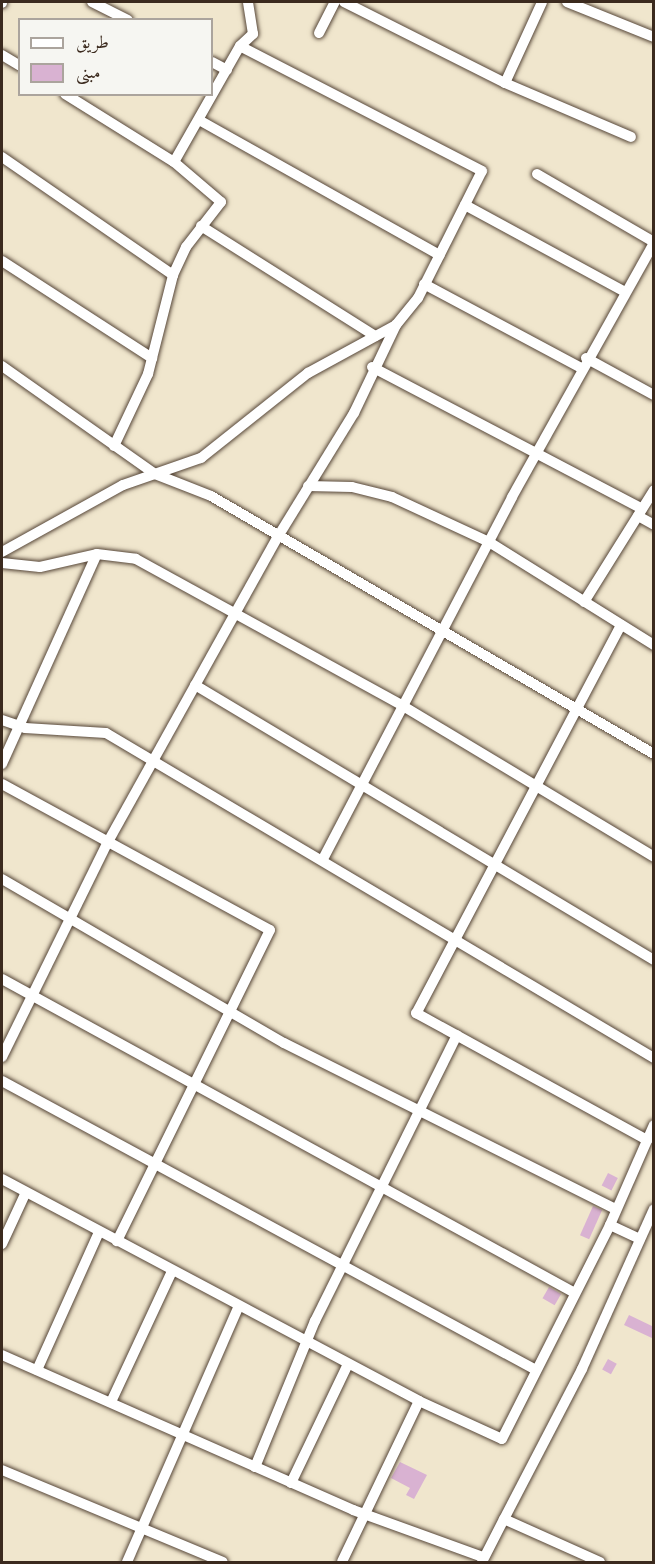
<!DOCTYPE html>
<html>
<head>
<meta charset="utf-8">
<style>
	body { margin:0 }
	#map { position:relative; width:655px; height:1564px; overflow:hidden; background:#f0e6cd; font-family:"EB Garamond",Amiri,serif }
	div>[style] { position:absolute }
	.building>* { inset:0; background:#d9b2d2; transform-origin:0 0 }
	.roads { filter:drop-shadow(0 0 2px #564638) drop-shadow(0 0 2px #564638) }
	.minor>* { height:10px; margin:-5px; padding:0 5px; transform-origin:5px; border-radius:5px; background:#fff }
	span { translate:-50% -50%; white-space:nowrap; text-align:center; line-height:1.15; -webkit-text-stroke:5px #f6f6f2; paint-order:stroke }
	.frame { position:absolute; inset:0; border:3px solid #3b2a1e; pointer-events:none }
	.legend { position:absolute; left:18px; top:18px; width:195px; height:78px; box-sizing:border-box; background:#f6f6f2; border:2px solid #aba49d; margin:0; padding:8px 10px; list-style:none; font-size:18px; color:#3b2a1e }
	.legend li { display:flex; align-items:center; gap:12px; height:30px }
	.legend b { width:30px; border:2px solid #aba49d }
</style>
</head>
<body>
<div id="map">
	<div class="building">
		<i style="left:608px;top:1173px;width:11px;height:14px;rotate:27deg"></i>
		<i style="left:593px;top:1206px;width:10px;height:32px;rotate:24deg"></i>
		<i style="left:549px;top:1287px;width:14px;height:13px;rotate:30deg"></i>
		<i style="clip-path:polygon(629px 1315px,654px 1327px,654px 1339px,624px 1325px)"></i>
		<i style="left:608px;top:1359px;width:10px;height:12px;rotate:29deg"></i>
		<i style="clip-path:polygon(400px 1462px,427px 1475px,414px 1499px,406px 1495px,410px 1488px,391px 1478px)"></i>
	</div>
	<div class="roads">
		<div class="minor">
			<i style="left:92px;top:2px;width:40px;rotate:26.6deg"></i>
			<i style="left:344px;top:2px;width:180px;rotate:26.7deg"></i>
			<i style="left:505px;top:83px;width:137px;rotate:23.2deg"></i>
			<i style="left:567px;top:2px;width:94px;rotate:21.9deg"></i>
			<i style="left:2px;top:3px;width:1px;rotate:-90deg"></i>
			<i style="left:319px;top:33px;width:35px;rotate:-63deg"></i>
			<i style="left:2px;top:55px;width:21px;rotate:31deg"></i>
			<i style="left:212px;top:62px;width:17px;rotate:28deg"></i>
			<i style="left:505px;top:83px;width:89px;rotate:-65.4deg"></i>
			<i style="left:65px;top:94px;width:128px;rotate:32deg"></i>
			<i style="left:199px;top:120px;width:276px;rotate:29.3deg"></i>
			<i style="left:2px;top:157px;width:208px;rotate:34.6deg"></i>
			<i style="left:537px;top:174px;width:135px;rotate:30.2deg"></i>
			<i style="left:465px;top:205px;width:182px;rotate:28.5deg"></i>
			<i style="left:201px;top:226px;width:206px;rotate:32.3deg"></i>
			<i style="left:2px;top:261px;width:179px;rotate:32.9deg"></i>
			<i style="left:424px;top:284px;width:178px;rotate:28.1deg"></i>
			<i style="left:586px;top:358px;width:77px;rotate:28.6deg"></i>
			<i style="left:2px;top:366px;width:187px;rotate:35.2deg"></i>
			<i style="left:155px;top:474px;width:60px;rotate:21.4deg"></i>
			<i style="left:211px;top:496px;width:513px;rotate:30.22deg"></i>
			<i style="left:372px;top:367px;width:305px;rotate:27.7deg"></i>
			<i style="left:114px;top:446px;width:80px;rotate:-64.7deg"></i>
			<i style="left:148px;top:374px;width:102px;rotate:-75.8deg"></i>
			<i style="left:173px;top:275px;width:31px;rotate:-65deg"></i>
			<i style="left:186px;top:247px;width:57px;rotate:-52.1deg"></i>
			<i style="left:221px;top:202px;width:62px;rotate:-139.6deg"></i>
			<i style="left:174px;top:162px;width:133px;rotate:-60.4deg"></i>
			<i style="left:240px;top:46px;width:18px;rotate:-43deg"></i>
			<i style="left:253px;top:34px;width:32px;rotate:-99deg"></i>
			<i style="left:308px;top:486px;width:44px;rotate:1.3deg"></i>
			<i style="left:352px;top:487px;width:41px;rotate:14deg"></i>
			<i style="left:392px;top:497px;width:107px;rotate:24.9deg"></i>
			<i style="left:489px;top:542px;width:195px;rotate:32deg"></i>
			<i style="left:638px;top:516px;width:18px;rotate:29deg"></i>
			<i style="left:2px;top:552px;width:138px;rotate:-29deg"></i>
			<i style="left:123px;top:485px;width:83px;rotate:-19.1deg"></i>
			<i style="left:201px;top:458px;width:137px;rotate:-38.5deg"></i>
			<i style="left:308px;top:373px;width:100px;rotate:-28.6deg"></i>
			<i style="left:396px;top:325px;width:35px;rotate:-51deg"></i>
			<i style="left:418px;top:298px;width:142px;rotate:-63.3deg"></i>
			<i style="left:482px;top:171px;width:272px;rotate:-152.7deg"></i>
			<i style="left:2px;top:563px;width:38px;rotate:6deg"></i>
			<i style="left:40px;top:567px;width:58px;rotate:-12.8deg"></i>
			<i style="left:97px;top:554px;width:39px;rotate:7deg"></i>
			<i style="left:136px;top:559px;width:305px;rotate:28.8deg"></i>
			<i style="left:403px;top:706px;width:293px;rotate:31deg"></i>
			<i style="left:584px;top:602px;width:132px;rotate:-58deg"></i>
			<i style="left:621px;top:625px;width:439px;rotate:117.8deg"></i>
			<i style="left:416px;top:1013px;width:264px;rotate:28.8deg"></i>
			<i style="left:195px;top:685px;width:535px;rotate:30.93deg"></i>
			<i style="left:2px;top:720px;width:24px;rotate:19deg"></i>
			<i style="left:25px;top:728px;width:81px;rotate:3.5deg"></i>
			<i style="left:106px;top:733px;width:637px;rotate:30.67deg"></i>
			<i style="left:2px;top:764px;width:230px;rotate:-65.7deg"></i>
			<i style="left:2px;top:784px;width:305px;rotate:28.6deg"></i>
			<i style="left:270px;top:930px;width:347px;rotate:116.2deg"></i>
			<i style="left:323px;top:859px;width:408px;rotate:-62.4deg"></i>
			<i style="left:512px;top:497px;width:291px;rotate:-60.8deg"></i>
			<i style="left:2px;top:879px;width:326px;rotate:30.2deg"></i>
			<i style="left:284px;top:1043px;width:369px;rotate:26.6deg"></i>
			<i style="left:2px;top:979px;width:653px;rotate:28.72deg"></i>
			<i style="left:2px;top:1057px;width:242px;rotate:-63.8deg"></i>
			<i style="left:109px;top:840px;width:346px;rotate:-60.9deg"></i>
			<i style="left:277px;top:538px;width:147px;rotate:-58.4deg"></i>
			<i style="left:354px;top:413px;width:98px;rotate:-64.5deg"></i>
			<i style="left:2px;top:1081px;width:607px;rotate:28.42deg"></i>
			<i style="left:2px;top:1179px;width:472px;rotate:28deg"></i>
			<i style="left:419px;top:1401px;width:178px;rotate:115.6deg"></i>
			<i style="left:610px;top:1225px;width:33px;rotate:25deg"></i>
			<i style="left:2px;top:1244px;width:57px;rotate:-65.2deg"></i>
			<i style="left:2px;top:1355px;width:384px;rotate:23.8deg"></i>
			<i style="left:353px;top:1510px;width:138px;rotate:19.9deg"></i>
			<i style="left:37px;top:1370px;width:151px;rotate:-65.8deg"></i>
			<i style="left:419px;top:1401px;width:91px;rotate:24.6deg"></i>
			<i style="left:502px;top:1439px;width:240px;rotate:-63.2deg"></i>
			<i style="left:610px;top:1225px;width:109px;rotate:-66.3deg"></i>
			<i style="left:111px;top:1402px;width:145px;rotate:-65deg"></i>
			<i style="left:255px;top:1467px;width:158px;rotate:-67.7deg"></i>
			<i style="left:315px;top:1321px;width:319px;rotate:-63.6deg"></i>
			<i style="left:2px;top:1470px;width:239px;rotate:22.6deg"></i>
			<i style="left:291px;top:1483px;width:130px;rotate:-64.4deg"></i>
			<i style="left:127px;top:1562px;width:277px;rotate:-66.4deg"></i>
			<i style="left:482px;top:1562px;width:48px;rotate:-62.9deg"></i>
			<i style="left:600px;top:1562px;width:105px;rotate:-155.9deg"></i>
			<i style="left:504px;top:1519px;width:169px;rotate:-62.5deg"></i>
			<i style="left:582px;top:1369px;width:175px;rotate:-65.8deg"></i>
		</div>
	</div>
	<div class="frame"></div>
	<ul class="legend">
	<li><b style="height:8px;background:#fff"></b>طريق</li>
	<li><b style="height:16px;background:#d9b2d2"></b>مبنى</li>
	</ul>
</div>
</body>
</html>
